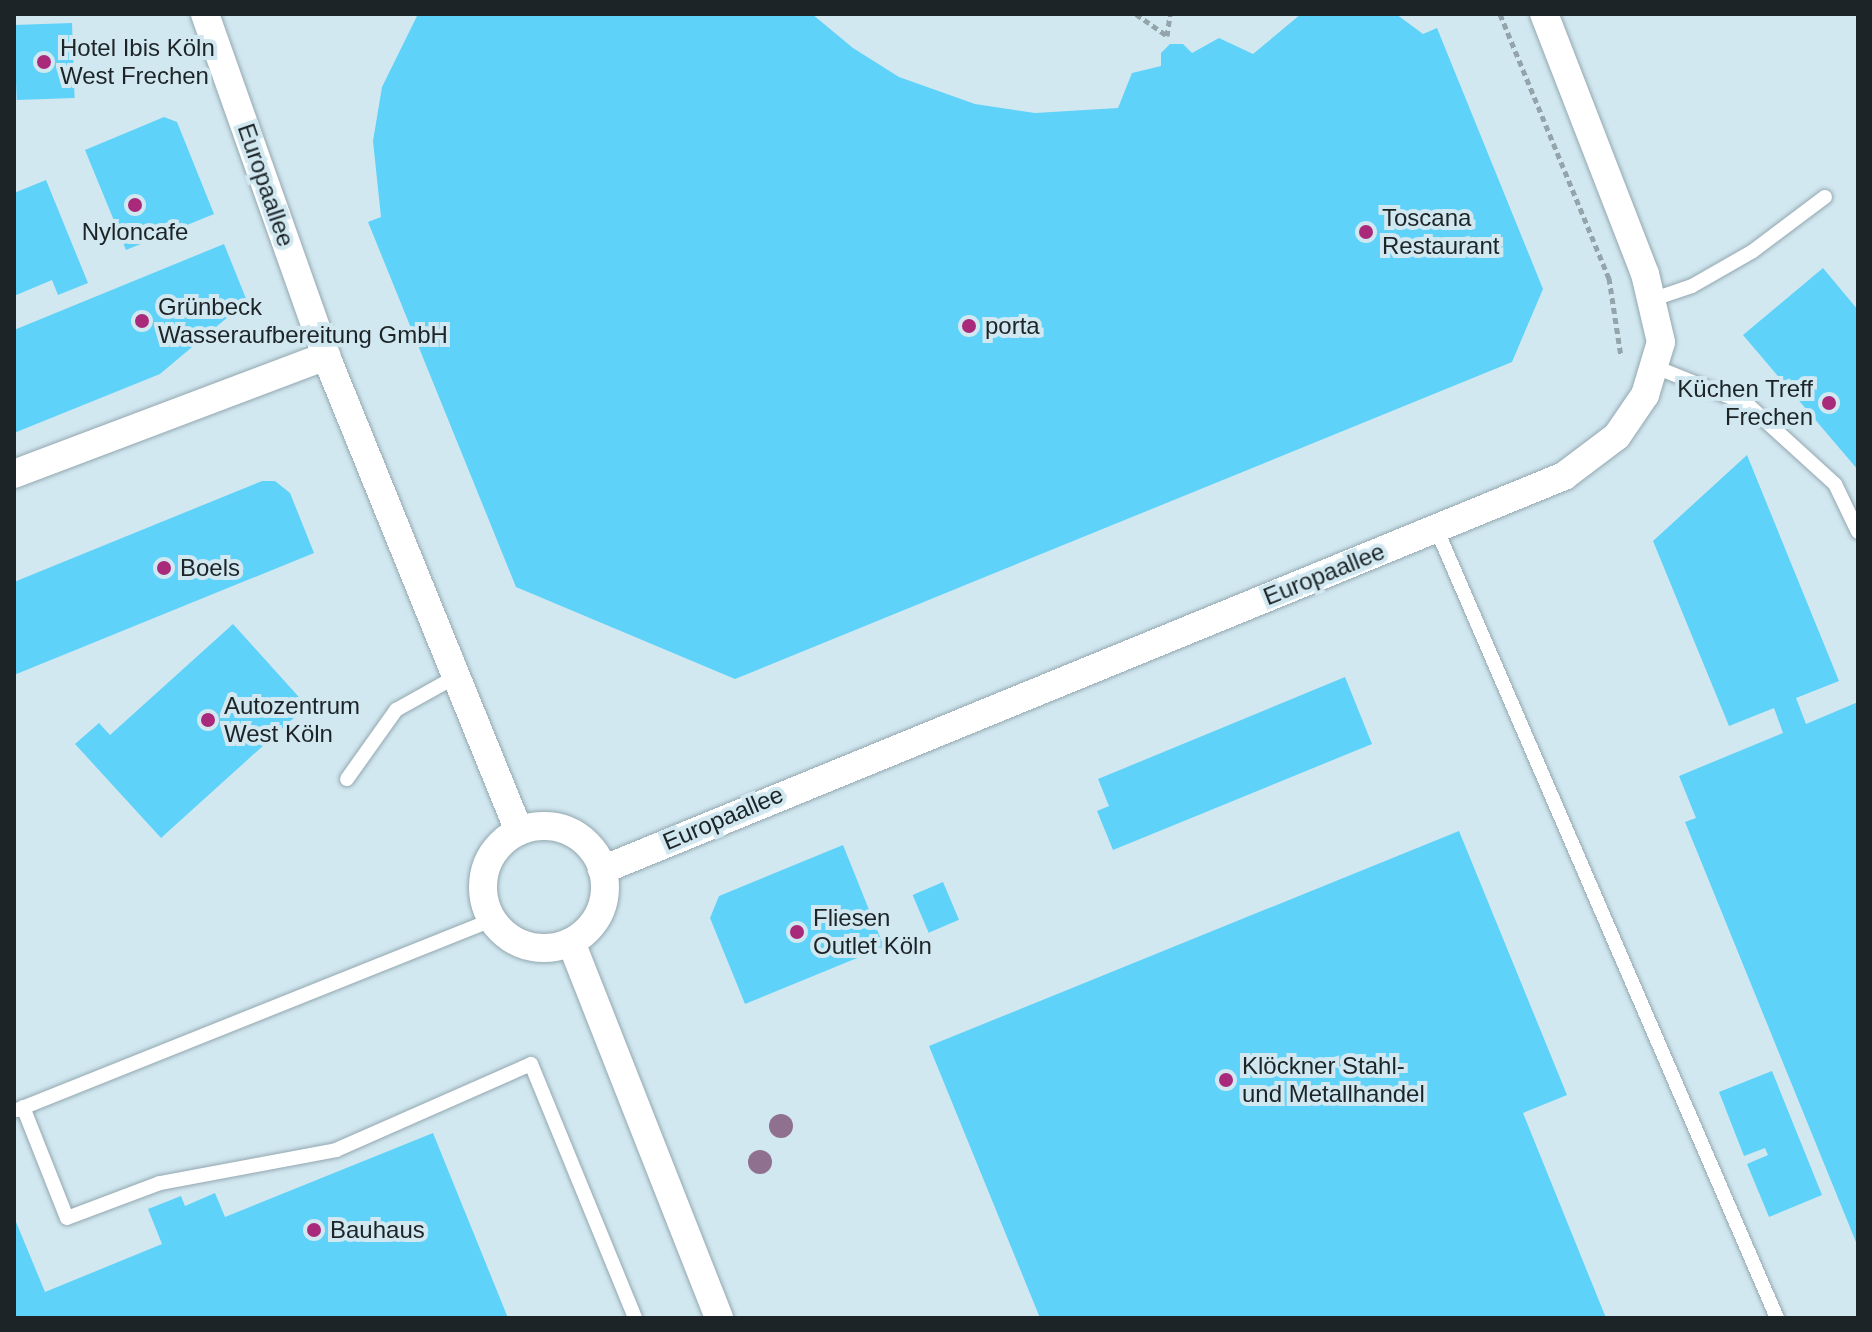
<!DOCTYPE html>
<html>
<head>
<meta charset="utf-8">
<style>
	body { margin:0 }
	#map { position:relative; width:1872px; height:1332px; overflow:hidden; background:#d2e8f1; font-family:Arial,sans-serif }
	div>[style] { position:absolute }
	.building>* { inset:0; background:#5fd2f9; transform-origin:0 0 }
	.path>* { height:5px; margin-top:-2.5px; transform-origin:0; background:repeating-linear-gradient(90deg,#93a4ab 0 6px,transparent 0 10px) }
	.roads { filter:drop-shadow(0 0 2px #93a7af) drop-shadow(0 0 2px #93a7af) }
	.lane>* { height:14px; margin:-7px; padding:0 7px; transform-origin:7px; border-radius:7px; background:#fff }
	.street>* { height:28px; margin:-14px; padding:0 14px; transform-origin:14px; border-radius:14px; background:#fff }
	.street>.ring { margin:-14px; padding:0; box-sizing:content-box; background:none; border:28px solid #fff; border-radius:50% }
	.trees>* { width:24px; height:24px; margin:-12px; border-radius:50%; background:#8f708e }
	.dots>* { width:22px; height:22px; translate:-50% -50%; box-sizing:border-box; border:4px solid #d2e8f1; border-radius:50% }
	span { translate:-50% -50%; white-space:nowrap; text-align:center; line-height:1.15; -webkit-text-stroke:8px #d2e8f1; paint-order:stroke }
	.poi-label { font-size:24px; color:#1c2427 }
	.left { translate:0 -50%; text-align:left }
	.right { translate:-100% -50%; text-align:right }
	.street-label { font-size:24px; color:#1c2427 }
	.frame { position:absolute; inset:0; border:16px solid #1c2427; pointer-events:none }
</style>
</head>
<body>
<div id="map">
	<div class="building">
		<i style="clip-path:polygon(418px 14px,812px 14px,853px 48px,899px 77px,975px 104px,1035px 113px,1118px 108px,1132px 73px,1161px 66px,1161px 53px,1170px 44px,1183px 44px,1192px 53px,1219px 38px,1253px 54px,1301px 14px,1396px 14px,1423px 34px,1437px 28px,1543px 289px,1512px 362px,735px 679px,516px 587px,368px 222px,381px 217px,373px 141px,382px 87px)"></i>
		<i style="left:72px;top:23px;width:75px;height:58px;rotate:88deg"></i>
		<i style="clip-path:polygon(164px 117px,177px 122px,214px 214px,126px 250px,85px 150px)"></i>
		<i style="clip-path:polygon(46px 180px,88px 283px,58px 295px,52px 280px,14px 296px,14px 193px)"></i>
		<i style="clip-path:polygon(224px 244px,247px 301px,160px 374px,14px 433px,14px 330px)"></i>
		<i style="clip-path:polygon(1823px 268px,1858px 310px,1858px 470px,1743px 335px)"></i>
		<i style="clip-path:polygon(1747px 455px,1839px 681px,1796px 698px,1806px 724px,1858px 702px,1858px 1247px,1685px 822px,1696px 818px,1679px 776px,1783px 733px,1774px 708px,1729px 726px,1653px 541px)"></i>
		<i style="clip-path:polygon(262px 481px,275px 481px,290px 493px,314px 553px,14px 675px,14px 582px)"></i>
		<i style="clip-path:polygon(233px 624px,307px 706px,161px 838px,75px 744px,99px 723px,110px 735px)"></i>
		<i style="clip-path:polygon(1345px 677px,1372px 744px,1113px 850px,1097px 811px,1109px 806px,1098px 779px)"></i>
		<i style="clip-path:polygon(1459px 831px,1567px 1095px,1523px 1113px,1606px 1318px,1040px 1318px,929px 1046px)"></i>
		<i style="clip-path:polygon(843px 845px,884px 947px,745px 1004px,710px 918px,719px 896px)"></i>
		<i style="left:943px;top:882px;width:41px;height:33px;rotate:67deg"></i>
		<i style="clip-path:polygon(1772px 1071px,1822px 1195px,1769px 1217px,1747px 1164px,1768px 1155px,1765px 1148px,1744px 1156px,1719px 1092px)"></i>
		<i style="clip-path:polygon(433px 1133px,508px 1318px,14px 1318px,14px 1217px,45px 1292px,162px 1244px,148px 1209px,181px 1196px,185px 1206px,215px 1193px,225px 1217px)"></i>
	</div>
	<div class="path">
		<i style="left:1136px;top:14px;width:38px;rotate:35deg"></i>
		<i style="left:1167px;top:36px;width:22px;rotate:-82deg"></i>
		<i style="left:1500px;top:14px;width:286px;rotate:67.6deg"></i>
		<i style="left:1609px;top:278px;width:79px;rotate:81.3deg"></i>
	</div>
	<div class="roads">
		<div class="lane">
			<i style="left:1651px;top:300px;width:43px;rotate:-18.9deg"></i>
			<i style="left:1692px;top:286px;width:70px;rotate:-29.8deg"></i>
			<i style="left:1753px;top:251px;width:90px;rotate:-36.9deg"></i>
			<i style="left:1653px;top:366px;width:101px;rotate:22deg"></i>
			<i style="left:1747px;top:404px;width:119px;rotate:42.3deg"></i>
			<i style="left:1835px;top:484px;width:53px;rotate:64.4deg"></i>
			<i style="left:1436px;top:528px;width:860px;rotate:66.65deg"></i>
			<i style="left:347px;top:779px;width:85px;rotate:-54.6deg"></i>
			<i style="left:396px;top:710px;width:72px;rotate:-29.1deg"></i>
			<i style="left:23px;top:1107px;width:119px;rotate:68.4deg"></i>
			<i style="left:67px;top:1218px;width:99px;rotate:-20.6deg"></i>
			<i style="left:160px;top:1183px;width:179px;rotate:-10.6deg"></i>
			<i style="left:336px;top:1150px;width:213px;rotate:-23.8deg"></i>
			<i style="left:531px;top:1064px;width:274px;rotate:67.7deg"></i>
			<i style="left:17px;top:1110px;width:512px;rotate:-21.8deg"></i>
		</div>
		<div class="street">
			<i style="left:205px;top:14px;width:363px;rotate:70.5deg"></i>
			<i style="left:326px;top:356px;width:513px;rotate:67.89deg"></i>
			<i style="left:14px;top:474px;width:334px;rotate:-20.7deg"></i>
			<i class="ring" style="left:483px;top:826px;width:94px;height:94px"></i>
			<i style="left:602px;top:870px;width:1040px;rotate:-22.27deg"></i>
			<i style="left:1564px;top:476px;width:66px;rotate:-37deg"></i>
			<i style="left:1617px;top:436px;width:50px;rotate:-55.7deg"></i>
			<i style="left:1645px;top:395px;width:55px;rotate:-73.2deg"></i>
			<i style="left:1661px;top:342px;width:70px;rotate:-103.2deg"></i>
			<i style="left:1645px;top:274px;width:279px;rotate:-111.2deg"></i>
			<i style="left:571px;top:942px;width:404px;rotate:68.5deg"></i>
		</div>
	</div>
	<div class="trees">
		<i style="left:781px;top:1126px"></i>
		<i style="left:760px;top:1162px"></i>
	</div>
	<div class="dots">
		<i style="left:44px;top:62px;background:#a92a7a"></i>
		<i style="left:135px;top:205px;background:#a92a7a"></i>
		<i style="left:1366px;top:232px;background:#a92a7a"></i>
		<i style="left:142px;top:321px;background:#a92a7a"></i>
		<i style="left:969px;top:326px;background:#a92a7a"></i>
		<i style="left:1829px;top:403px;background:#a92a7a"></i>
		<i style="left:164px;top:568px;background:#a92a7a"></i>
		<i style="left:208px;top:720px;background:#a92a7a"></i>
		<i style="left:797px;top:932px;background:#a92a7a"></i>
		<i style="left:1226px;top:1080px;background:#a92a7a"></i>
		<i style="left:314px;top:1230px;background:#a92a7a"></i>
	</div>
	<div class="poi-label">
		<span class="left" style="left:60px;top:62px">Hotel Ibis Köln<br>West Frechen</span>
		<span class="left" style="left:1382px;top:232px">Toscana<br>Restaurant</span>
		<span style="left:135px;top:232px">Nyloncafe</span>
		<span class="left" style="left:158px;top:321px">Grünbeck<br>Wasseraufbereitung GmbH</span>
		<span class="left" style="left:985px;top:326px">porta</span>
		<span class="right" style="left:1813px;top:403px">Küchen Treff<br>Frechen</span>
		<span class="left" style="left:180px;top:568px">Boels</span>
		<span class="left" style="left:224px;top:720px">Autozentrum<br>West Köln</span>
		<span class="left" style="left:813px;top:932px">Fliesen<br>Outlet Köln</span>
		<span class="left" style="left:1242px;top:1080px">Klöckner Stahl-<br>und Metallhandel</span>
		<span class="left" style="left:330px;top:1230px">Bauhaus</span>
	</div>
	<div class="street-label">
		<span style="left:266px;top:185px;rotate:71deg">Europaallee</span>
		<span style="left:1324px;top:574px;rotate:-22deg">Europaallee</span>
		<span style="left:723px;top:818px;rotate:-23deg">Europaallee</span>
	</div>
	<div class="frame"></div>
</div>
</body>
</html>
